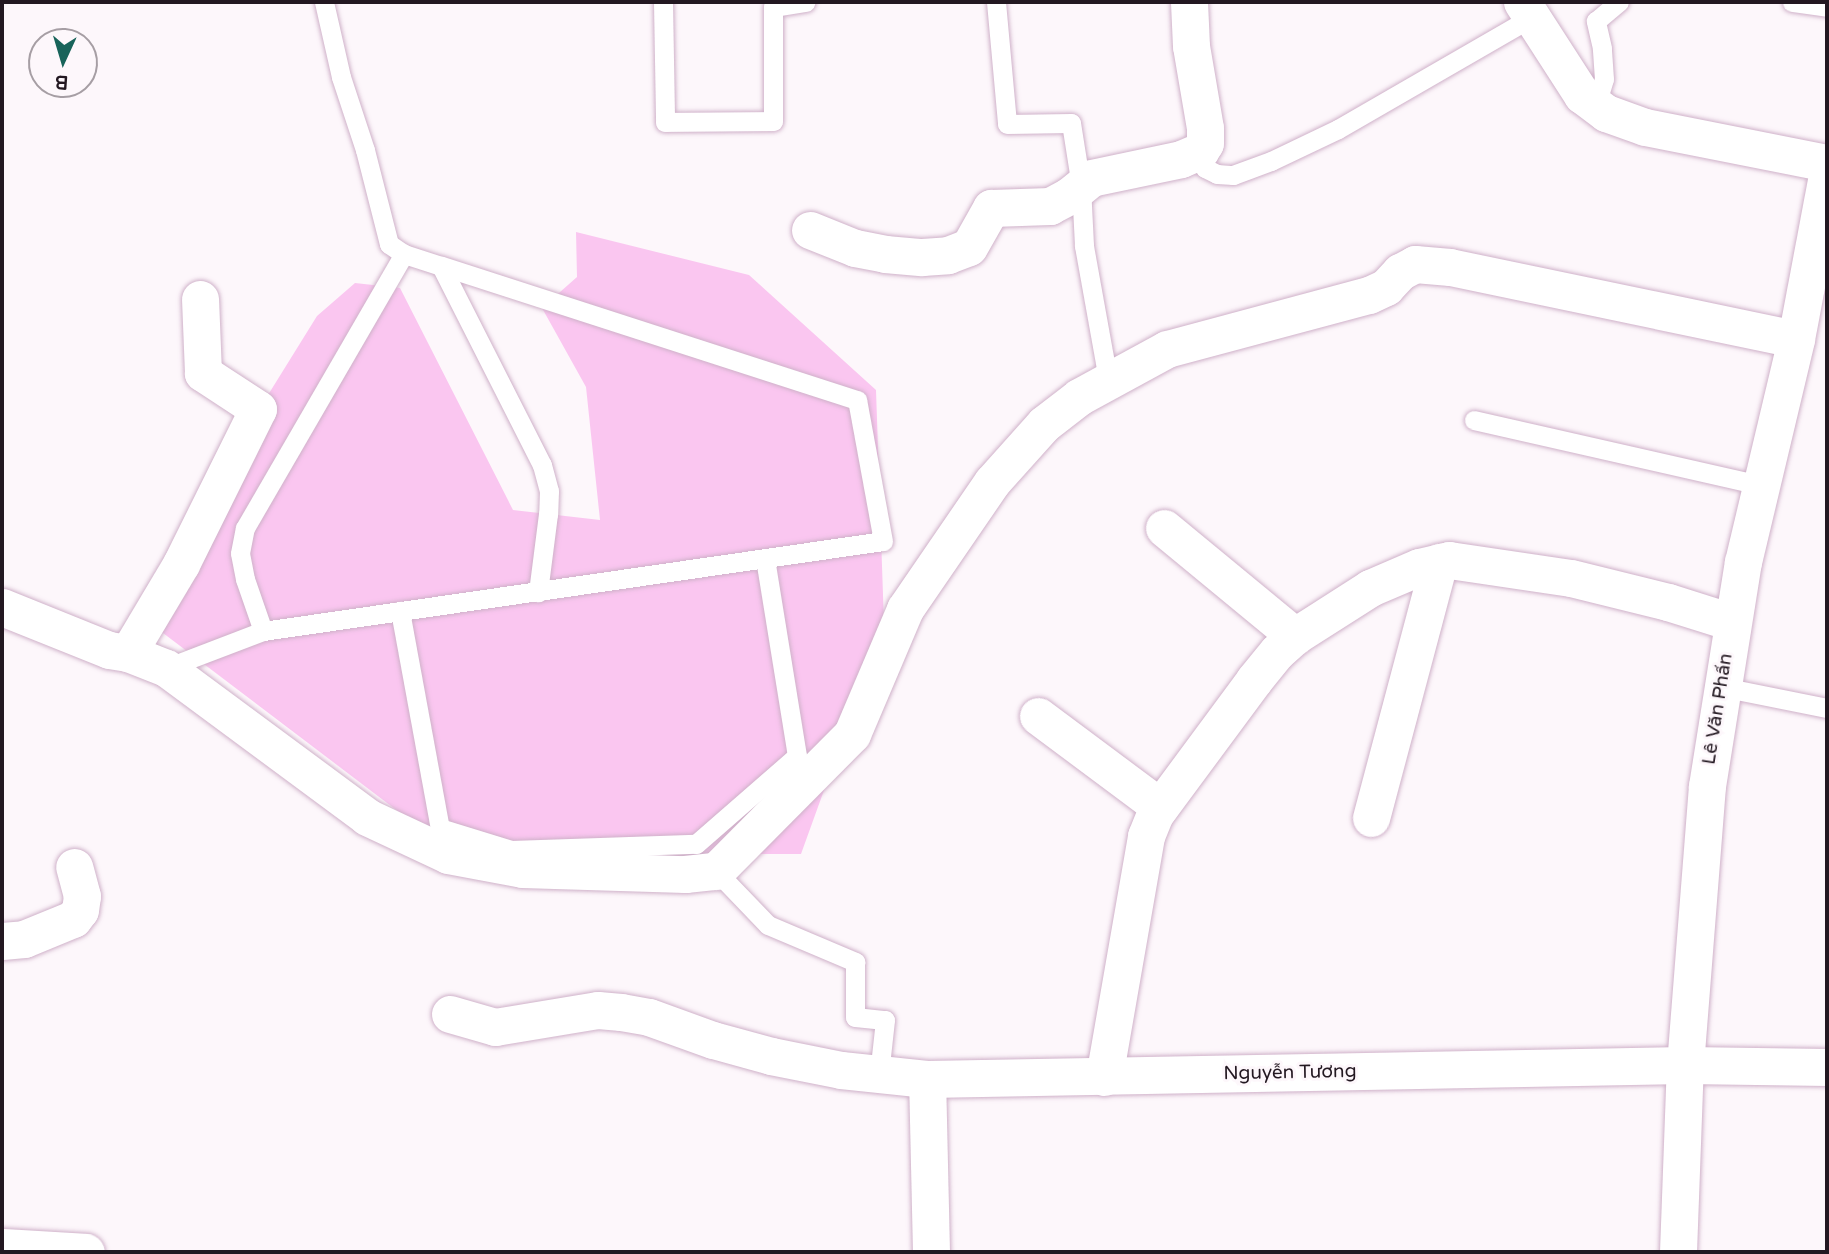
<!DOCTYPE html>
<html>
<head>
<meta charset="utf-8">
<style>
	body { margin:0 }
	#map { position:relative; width:1829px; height:1254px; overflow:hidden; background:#fdf7fb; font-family:"Varela Round",sans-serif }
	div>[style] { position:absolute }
	.green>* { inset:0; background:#fac6f0 }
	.roads { filter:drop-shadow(0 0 2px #cfb1c9) drop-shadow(0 0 2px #cfb1c9) }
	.service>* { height:19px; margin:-9.5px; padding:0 9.5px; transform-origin:9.5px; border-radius:9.5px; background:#fff }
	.minor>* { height:37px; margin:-18.5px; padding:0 18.5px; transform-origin:18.5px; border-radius:18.5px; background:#fff }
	span { translate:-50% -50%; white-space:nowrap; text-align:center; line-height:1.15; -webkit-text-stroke:6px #fdf7fb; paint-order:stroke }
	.street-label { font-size:19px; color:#231821 }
	.frame { position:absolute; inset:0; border:4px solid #231821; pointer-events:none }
	.north { position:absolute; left:28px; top:28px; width:70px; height:70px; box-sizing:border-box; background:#fdf7fb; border:2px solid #a69ea4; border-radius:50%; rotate:184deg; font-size:19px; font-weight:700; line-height:28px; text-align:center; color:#231821 }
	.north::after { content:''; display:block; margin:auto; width:24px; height:32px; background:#18635a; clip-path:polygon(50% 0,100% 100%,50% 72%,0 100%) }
</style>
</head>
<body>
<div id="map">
	<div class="green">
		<i style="clip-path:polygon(576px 232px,749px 275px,876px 390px,884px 624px,801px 854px,494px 854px,424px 831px,134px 611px,317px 316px,355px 283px,400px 288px,513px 510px,600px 520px,586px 387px,542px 308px,577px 277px)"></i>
	</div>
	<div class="roads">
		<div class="service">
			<i style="left:324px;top:2px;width:77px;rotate:77.2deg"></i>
			<i style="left:341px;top:77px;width:77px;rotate:71.8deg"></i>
			<i style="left:365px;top:150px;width:97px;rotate:75.7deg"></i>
			<i style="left:389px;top:244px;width:18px;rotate:34deg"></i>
			<i style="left:404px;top:254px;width:39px;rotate:18deg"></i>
			<i style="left:441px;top:266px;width:223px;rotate:63.1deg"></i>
			<i style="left:542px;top:465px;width:27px;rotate:75deg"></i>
			<i style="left:549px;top:491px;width:23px;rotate:92deg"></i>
			<i style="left:548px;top:514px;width:79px;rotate:97.3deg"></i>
			<i style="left:663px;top:2px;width:120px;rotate:89deg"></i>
			<i style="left:665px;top:122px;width:108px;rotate:-0.5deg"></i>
			<i style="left:773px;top:121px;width:114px;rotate:-90deg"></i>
			<i style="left:773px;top:7px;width:33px;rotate:-9deg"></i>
			<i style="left:996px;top:2px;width:122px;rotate:84.8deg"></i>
			<i style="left:1007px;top:124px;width:64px;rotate:-0.9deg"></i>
			<i style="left:1071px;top:123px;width:64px;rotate:81deg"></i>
			<i style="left:1081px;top:186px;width:60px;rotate:87.1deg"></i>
			<i style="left:1084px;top:246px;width:136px;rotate:79.8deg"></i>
			<i style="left:1792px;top:2px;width:35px;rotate:8deg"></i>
			<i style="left:1596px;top:105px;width:27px;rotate:-73deg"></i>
			<i style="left:1604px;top:79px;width:31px;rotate:-94deg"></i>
			<i style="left:1602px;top:48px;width:28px;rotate:-103deg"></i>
			<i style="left:1596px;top:21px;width:30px;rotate:-40deg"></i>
			<i style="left:1196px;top:152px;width:18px;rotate:61deg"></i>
			<i style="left:1205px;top:168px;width:13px;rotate:27deg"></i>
			<i style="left:1217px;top:174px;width:16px;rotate:4deg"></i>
			<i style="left:1233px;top:175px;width:40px;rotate:-20.2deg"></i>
			<i style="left:1271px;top:161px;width:74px;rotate:-25.5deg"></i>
			<i style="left:1338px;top:129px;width:224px;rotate:-30deg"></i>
			<i style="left:1474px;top:420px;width:294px;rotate:12.8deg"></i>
			<i style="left:400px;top:611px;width:221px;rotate:79.6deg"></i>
			<i style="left:440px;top:828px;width:74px;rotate:17.2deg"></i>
			<i style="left:511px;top:850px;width:185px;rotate:-1.9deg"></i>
			<i style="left:696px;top:844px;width:134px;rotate:-41.1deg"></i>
			<i style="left:797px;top:756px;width:200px;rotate:-99.2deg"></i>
			<i style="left:263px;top:631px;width:55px;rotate:-109.1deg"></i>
			<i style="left:245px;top:579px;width:26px;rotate:-101deg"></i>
			<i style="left:240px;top:553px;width:25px;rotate:-79deg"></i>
			<i style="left:245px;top:528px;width:317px;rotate:-59.9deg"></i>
			<i style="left:166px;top:668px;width:104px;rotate:-20.9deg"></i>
			<i style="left:263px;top:631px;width:626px;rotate:-8.26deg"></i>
			<i style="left:883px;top:541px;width:143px;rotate:-100.4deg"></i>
			<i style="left:857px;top:400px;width:437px;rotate:-162.1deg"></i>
			<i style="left:1722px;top:687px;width:107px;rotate:11.3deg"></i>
			<i style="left:716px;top:871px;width:75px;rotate:46.1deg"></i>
			<i style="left:768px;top:925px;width:95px;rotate:23deg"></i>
			<i style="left:855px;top:962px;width:55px;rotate:90deg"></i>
			<i style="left:855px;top:1017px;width:30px;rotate:6deg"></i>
			<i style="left:885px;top:1020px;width:54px;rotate:96.3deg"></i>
		</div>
		<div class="minor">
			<i style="left:1522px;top:2px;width:111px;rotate:57.2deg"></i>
			<i style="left:1582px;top:95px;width:30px;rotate:37deg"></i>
			<i style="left:1606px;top:113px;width:41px;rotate:19.7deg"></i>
			<i style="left:1645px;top:127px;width:186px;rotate:11.2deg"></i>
			<i style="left:810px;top:230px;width:48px;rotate:21.8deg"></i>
			<i style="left:855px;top:248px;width:31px;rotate:11deg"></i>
			<i style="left:885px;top:254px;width:37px;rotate:5deg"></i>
			<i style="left:922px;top:257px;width:26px;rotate:-4deg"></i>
			<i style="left:948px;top:255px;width:22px;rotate:-21deg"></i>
			<i style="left:969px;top:247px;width:45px;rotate:-60.6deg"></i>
			<i style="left:991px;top:208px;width:59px;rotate:-1.9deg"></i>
			<i style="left:1050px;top:206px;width:21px;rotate:-28deg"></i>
			<i style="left:1069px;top:196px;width:28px;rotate:-39deg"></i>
			<i style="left:1091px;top:178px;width:92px;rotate:-11.9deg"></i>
			<i style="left:1181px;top:159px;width:21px;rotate:-23deg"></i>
			<i style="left:1200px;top:151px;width:9px;rotate:-58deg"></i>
			<i style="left:1205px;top:143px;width:15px;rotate:-90deg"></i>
			<i style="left:1205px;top:128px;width:83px;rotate:-99.7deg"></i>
			<i style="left:1191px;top:46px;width:44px;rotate:-92.6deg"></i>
			<i style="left:1164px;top:528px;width:170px;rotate:39.5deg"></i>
			<i style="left:2px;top:607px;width:115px;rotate:21.9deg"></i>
			<i style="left:109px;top:650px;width:19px;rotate:9deg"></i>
			<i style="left:128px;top:653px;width:41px;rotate:21.5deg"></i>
			<i style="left:166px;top:668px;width:250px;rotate:36.5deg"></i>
			<i style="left:367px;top:817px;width:89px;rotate:25.1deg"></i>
			<i style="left:448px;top:855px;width:75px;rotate:10.7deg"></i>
			<i style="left:522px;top:869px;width:163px;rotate:1.8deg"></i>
			<i style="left:685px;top:874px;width:31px;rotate:-6deg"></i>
			<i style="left:716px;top:871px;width:193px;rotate:-45.2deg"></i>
			<i style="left:852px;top:734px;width:136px;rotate:-67deg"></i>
			<i style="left:905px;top:609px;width:154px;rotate:-55.6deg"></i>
			<i style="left:992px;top:482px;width:78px;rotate:-48.1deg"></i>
			<i style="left:1044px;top:424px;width:44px;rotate:-37.6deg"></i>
			<i style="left:1079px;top:397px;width:100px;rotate:-28.6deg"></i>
			<i style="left:1167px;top:349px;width:209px;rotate:-15deg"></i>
			<i style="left:1369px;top:295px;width:19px;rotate:-25deg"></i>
			<i style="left:1386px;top:287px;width:21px;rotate:-47deg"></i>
			<i style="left:1400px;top:272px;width:17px;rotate:-28deg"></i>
			<i style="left:1415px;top:264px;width:35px;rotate:5deg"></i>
			<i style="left:1450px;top:267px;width:353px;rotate:11.8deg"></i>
			<i style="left:128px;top:653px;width:104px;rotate:-59.2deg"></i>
			<i style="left:181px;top:564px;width:173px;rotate:-63.6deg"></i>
			<i style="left:258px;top:409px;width:66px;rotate:-146.8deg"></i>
			<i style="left:203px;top:373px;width:74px;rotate:-92.3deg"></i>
			<i style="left:1038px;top:716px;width:152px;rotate:36.7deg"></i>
			<i style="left:1371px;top:818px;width:265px;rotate:-75.1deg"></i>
			<i style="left:2px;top:941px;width:22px;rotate:-5deg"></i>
			<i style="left:24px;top:939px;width:53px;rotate:-22.2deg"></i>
			<i style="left:73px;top:919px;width:11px;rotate:-52deg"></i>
			<i style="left:80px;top:910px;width:14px;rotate:-82deg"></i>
			<i style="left:82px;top:896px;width:30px;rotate:-105deg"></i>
			<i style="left:450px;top:1014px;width:47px;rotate:16.1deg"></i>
			<i style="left:495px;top:1027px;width:104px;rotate:-9.4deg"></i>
			<i style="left:598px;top:1010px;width:23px;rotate:5deg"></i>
			<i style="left:621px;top:1012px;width:28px;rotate:10deg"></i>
			<i style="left:649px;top:1017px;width:68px;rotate:19.8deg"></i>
			<i style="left:713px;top:1040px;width:60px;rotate:15.4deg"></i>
			<i style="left:771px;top:1056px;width:71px;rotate:11.3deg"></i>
			<i style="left:841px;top:1070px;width:86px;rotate:6deg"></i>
			<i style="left:1104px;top:1077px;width:245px;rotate:-80.1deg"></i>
			<i style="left:1146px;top:836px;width:24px;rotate:-68deg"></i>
			<i style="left:1155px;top:814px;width:167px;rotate:-53.5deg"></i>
			<i style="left:1254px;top:680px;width:36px;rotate:-51deg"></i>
			<i style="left:1277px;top:652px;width:24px;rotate:-42deg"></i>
			<i style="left:1295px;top:636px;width:89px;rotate:-32.6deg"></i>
			<i style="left:1370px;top:588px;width:53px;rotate:-23.2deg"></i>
			<i style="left:1419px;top:567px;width:31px;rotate:-13deg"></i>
			<i style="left:1449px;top:560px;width:123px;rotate:8.4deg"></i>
			<i style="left:1571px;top:578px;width:100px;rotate:13.9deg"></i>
			<i style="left:1668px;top:602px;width:67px;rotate:17.4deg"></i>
			<i style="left:2px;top:1247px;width:84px;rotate:3.4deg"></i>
			<i style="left:931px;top:1252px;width:173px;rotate:-91.3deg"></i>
			<i style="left:927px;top:1079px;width:758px;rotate:-1.06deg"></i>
			<i style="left:1685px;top:1065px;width:142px;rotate:0.8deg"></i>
			<i style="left:1678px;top:1252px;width:187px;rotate:-87.9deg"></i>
			<i style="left:1685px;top:1065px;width:280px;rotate:-85.5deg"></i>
			<i style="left:1707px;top:786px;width:227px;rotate:-80.9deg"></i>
			<i style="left:1743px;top:562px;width:229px;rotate:-76.6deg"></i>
			<i style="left:1796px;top:339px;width:167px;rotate:-79.3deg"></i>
		</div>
	</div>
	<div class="street-label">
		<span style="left:1718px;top:709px;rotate:-81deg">Lê Văn Phấn</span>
		<span style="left:1290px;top:1073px;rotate:-1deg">Nguyễn Tương</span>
	</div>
	<div class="frame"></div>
	<div class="north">B</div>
</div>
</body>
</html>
